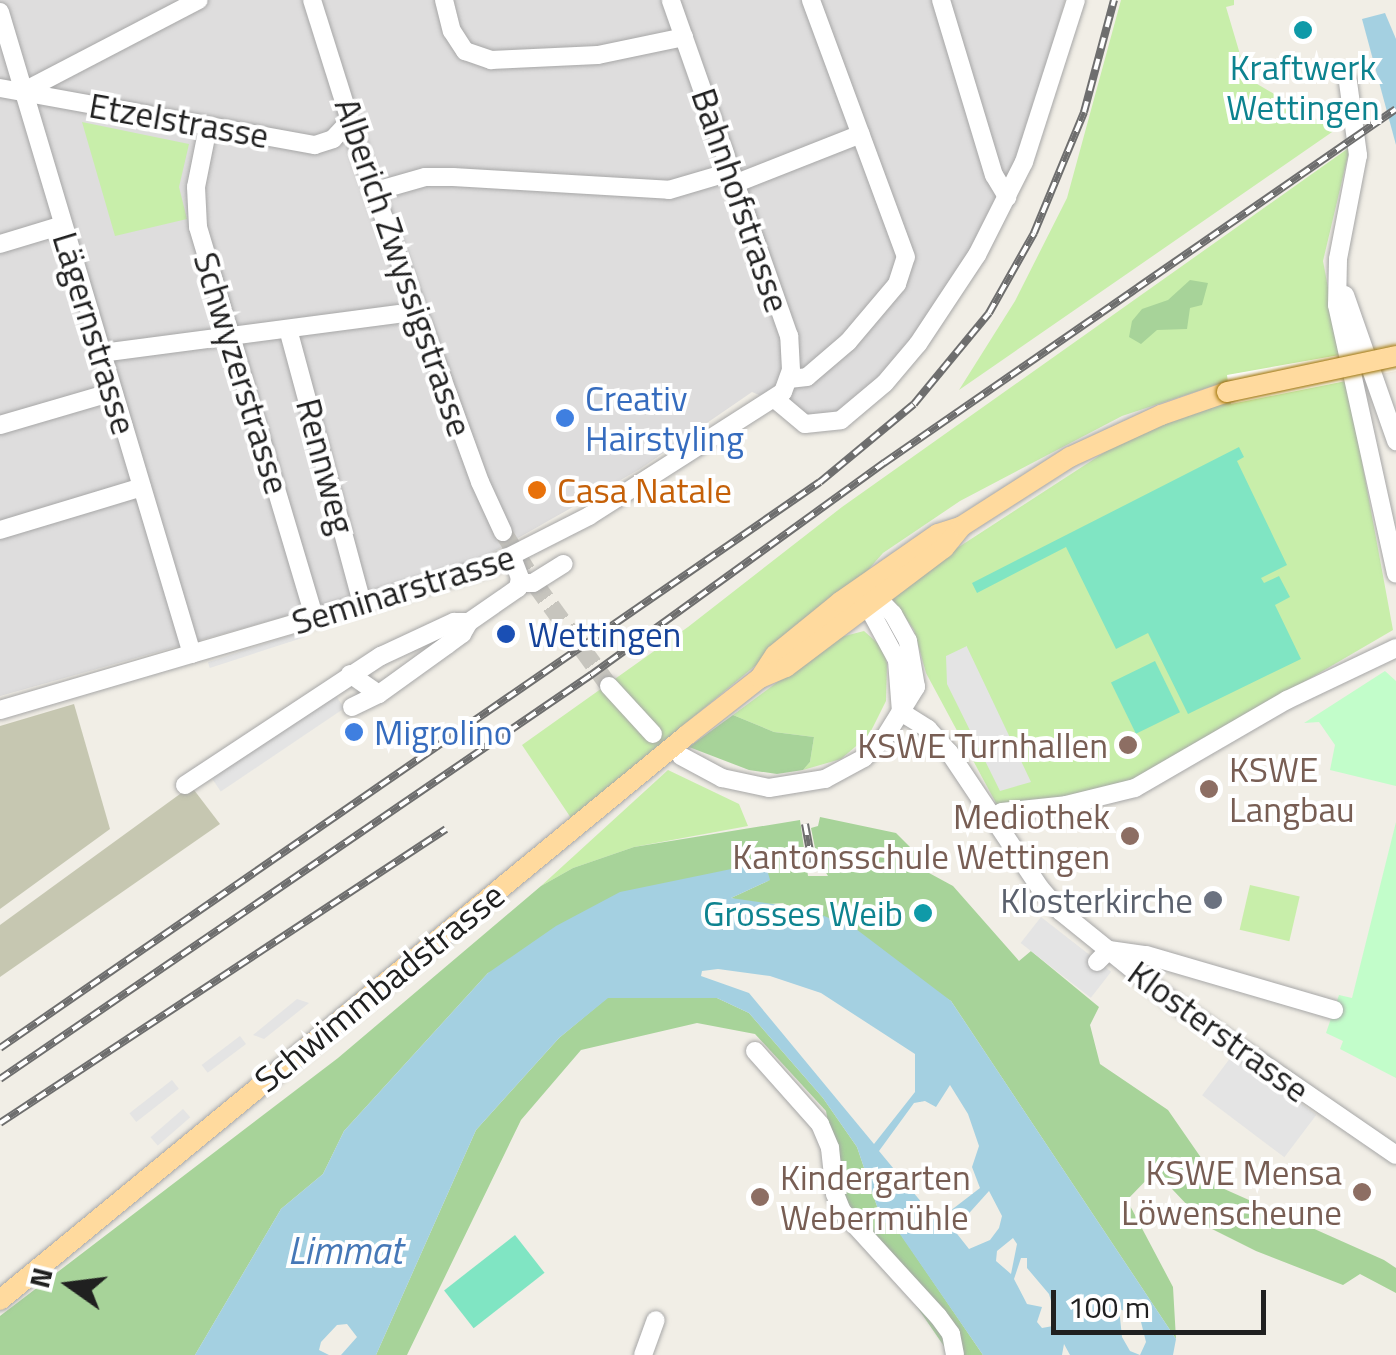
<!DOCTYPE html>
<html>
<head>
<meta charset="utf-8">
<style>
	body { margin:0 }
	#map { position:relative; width:1396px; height:1355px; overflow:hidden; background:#f1eee6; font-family:"Titillium Web",sans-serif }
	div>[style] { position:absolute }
	.residential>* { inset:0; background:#dedddd }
	.construction>* { inset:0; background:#c6c7b1 }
	.grass>* { inset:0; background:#c8eeaa; transform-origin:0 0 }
	.forest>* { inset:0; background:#a7d399 }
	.park>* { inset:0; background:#c2fdca }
	.pitch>* { inset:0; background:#80e5c3; transform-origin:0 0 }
	.parking>* { inset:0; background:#e4e4e4; transform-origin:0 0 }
	.water>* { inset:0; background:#a4d0e1 }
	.pier>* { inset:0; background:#fff }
	.minor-tunnel>* { height:18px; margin-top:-9px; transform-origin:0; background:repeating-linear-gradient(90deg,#c7c5be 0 18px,transparent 0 27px) }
	.roads { filter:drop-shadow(0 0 2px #a7a7a7) drop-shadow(0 0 2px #a7a7a7) }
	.minor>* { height:18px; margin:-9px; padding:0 9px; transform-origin:9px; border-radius:9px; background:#fff }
	.major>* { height:20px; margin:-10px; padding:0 10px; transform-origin:10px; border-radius:10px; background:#ffda9e }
	.rail>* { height:8px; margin-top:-4px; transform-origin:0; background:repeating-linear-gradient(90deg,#fff 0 11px,#6e6e6e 0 22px); box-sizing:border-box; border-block:2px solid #6e6e6e }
	.bridges { filter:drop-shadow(0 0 2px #9d7100) drop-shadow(0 0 2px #9d7100) }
	.major-bridge>* { height:20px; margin:-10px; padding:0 10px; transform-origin:10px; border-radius:10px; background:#ffda9e }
	.dots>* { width:28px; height:28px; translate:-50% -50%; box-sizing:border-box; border:5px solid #fff; border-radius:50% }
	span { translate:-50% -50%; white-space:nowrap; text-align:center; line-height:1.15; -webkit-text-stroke:8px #fff; paint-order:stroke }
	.culture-label { font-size:35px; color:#0d838f }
	.right { translate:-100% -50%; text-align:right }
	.street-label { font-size:35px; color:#202020 }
	.shop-label { font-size:35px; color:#366cbe }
	.left { translate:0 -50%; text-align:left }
	.food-label { font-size:35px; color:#c56008 }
	.transit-label { font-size:35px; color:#164399 }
	.education-label { font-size:35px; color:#785e54 }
	.worship-label { font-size:35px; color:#5b616d }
	.water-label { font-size:38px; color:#4678b7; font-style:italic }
	.north { position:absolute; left:20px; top:1235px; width:100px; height:100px; -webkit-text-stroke:8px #fff; paint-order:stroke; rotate:284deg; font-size:28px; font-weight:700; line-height:40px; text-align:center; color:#202020 }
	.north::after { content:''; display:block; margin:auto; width:35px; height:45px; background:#202020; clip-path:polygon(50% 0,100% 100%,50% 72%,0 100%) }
	.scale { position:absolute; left:1051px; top:1290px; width:215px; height:45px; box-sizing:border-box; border:5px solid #202020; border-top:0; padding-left:12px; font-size:30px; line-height:35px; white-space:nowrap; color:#202020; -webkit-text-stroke:8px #fff; paint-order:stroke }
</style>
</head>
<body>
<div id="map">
	<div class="residential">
		<i style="clip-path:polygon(0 0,1065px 0,1026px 142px,975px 246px,903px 354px,850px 406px,816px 419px,752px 392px,640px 469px,472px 564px,0 696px)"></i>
	</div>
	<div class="construction">
		<i style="clip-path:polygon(74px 704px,110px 829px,0 909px,0 726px)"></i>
		<i style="clip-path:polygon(191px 786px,220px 824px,0 977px,0 925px)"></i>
	</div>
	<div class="grass">
		<i style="clip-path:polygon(1121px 0,1234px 0,1234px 5px,1226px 7px,1247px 78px,1335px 130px,959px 390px,1015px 301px,1067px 198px)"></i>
		<i style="clip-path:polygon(82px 122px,189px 144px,179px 187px,187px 219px,115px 236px)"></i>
		<i style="clip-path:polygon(1350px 147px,1323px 261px,1341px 357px,1240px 377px,1122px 416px,960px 501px,883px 553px,859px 580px,571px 818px,522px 745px,688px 627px,842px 507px)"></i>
		<i style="clip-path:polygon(1346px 375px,1393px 630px,1117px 791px,997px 805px,926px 673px,914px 630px,888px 593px,1125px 439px,1244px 391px)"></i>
		<i style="clip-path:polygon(864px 631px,883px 648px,887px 664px,886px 701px,869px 735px,841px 759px,803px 770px,810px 762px,814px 737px,774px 732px,733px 715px,837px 638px)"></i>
		<i style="clip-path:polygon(668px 770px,739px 804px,748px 826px,634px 847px,573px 868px,541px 886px)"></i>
		<i style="left:1250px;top:885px;width:51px;height:46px;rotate:13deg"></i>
	</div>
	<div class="forest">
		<i style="clip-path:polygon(1190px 280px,1208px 283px,1202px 305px,1190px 308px,1187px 329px,1157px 330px,1141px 344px,1129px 337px,1132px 321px,1142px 309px,1168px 300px)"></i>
		<i style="clip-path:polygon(733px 715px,774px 732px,814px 737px,810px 762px,803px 770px,777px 774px,749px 770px,689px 747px)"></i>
		<i style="clip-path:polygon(820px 817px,896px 833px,917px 854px,918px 867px,953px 886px,1019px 961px,1031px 951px,1099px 1007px,1090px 1025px,1100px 1064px,1168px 1110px,1222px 1188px,1384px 1260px,1396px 1268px,1396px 1293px,1360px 1274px,1343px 1285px,1256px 1251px,1208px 1227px,1155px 1171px,1127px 1200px,1173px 1287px,1176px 1339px,951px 1001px,783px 903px,757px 905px,731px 898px,770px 880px,488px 973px,344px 1131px,323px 1174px,281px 1209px,195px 1355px,0 1355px,0 1316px,338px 1058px,541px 886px,573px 868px,634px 847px,800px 820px,808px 876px,828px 876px,817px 858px,811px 828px,818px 826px)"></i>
		<i style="clip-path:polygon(607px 998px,717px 998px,749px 1013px,823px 1098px,857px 1147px,882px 1221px,895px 1226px,983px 1355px,950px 1355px,841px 1196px,826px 1111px,755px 1034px,697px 1023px,581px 1050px,521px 1120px,407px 1355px,376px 1355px,476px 1130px,559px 1038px)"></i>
	</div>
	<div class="park">
		<i style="clip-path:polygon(1385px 671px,1396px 681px,1396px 786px,1330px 770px,1335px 745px,1319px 722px,1304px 723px)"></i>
		<i style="clip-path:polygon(1396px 822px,1396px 1078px,1340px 1049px,1343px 1041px,1326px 1033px,1339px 995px,1352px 998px)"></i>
	</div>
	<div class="pitch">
		<i style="clip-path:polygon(1239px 447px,1244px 457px,1237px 461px,1287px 565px,1261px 578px,1264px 583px,1279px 576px,1290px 597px,1275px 605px,1301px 659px,1188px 714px,1148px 633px,1116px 649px,1066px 547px,977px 593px,972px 583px)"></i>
		<i style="left:1155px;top:661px;width:57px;height:49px;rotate:64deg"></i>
		<i style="left:515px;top:1235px;width:48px;height:90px;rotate:52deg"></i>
	</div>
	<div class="parking">
		<i style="left:304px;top:631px;width:6px;height:101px;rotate:72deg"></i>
		<i style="clip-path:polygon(967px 646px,967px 647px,1031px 782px,1000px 791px,947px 684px,946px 656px)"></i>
		<i style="left:332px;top:690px;width:22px;height:149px;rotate:56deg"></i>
		<i style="left:1041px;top:917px;width:89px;height:33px;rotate:38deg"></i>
		<i style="clip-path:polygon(297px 999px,309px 1003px,264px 1039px,253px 1035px)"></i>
		<i style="left:240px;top:1036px;width:10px;height:48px;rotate:53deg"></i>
		<i style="left:1234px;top:1053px;width:103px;height:53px;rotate:37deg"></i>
		<i style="left:172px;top:1080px;width:11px;height:54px;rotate:52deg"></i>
		<i style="left:183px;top:1109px;width:11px;height:43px;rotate:49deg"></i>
	</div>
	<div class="water">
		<i style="clip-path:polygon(1385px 13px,1396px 39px,1396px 145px,1362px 19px)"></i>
		<i style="clip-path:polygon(evenodd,765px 862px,770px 880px,731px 898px,807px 909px,856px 929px,951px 1001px,1176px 1339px,1173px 1355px,1070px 1355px,1064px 1344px,1062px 1355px,983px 1355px,895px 1227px,882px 1221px,857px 1147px,823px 1098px,749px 1013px,717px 998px,608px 998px,559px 1038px,476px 1130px,376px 1355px,341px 1355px,357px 1337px,347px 1324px,337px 1325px,321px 1342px,319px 1350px,329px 1355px,195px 1355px,281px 1209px,323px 1174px,344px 1131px,488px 973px,556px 926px,620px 892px,765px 862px,718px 969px,770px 976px,821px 993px,915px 1054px,915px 1092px,874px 1144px,749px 993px,701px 976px,702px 971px,718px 969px,765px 862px,950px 1085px,968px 1114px,979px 1146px,972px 1167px,980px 1188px,937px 1221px,879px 1151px,914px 1103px,925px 1101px,936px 1107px,950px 1085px,765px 862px,989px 1191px,1002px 1216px,999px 1228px,990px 1240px,969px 1249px,954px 1230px,989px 1191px,765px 862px,1013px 1238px,1017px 1244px,1011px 1274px,996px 1261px,997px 1251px,1013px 1238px,765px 862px,1021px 1258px,1027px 1258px,1027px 1268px,1049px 1294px,1056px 1318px,1053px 1326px,1042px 1328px,1037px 1322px,1042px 1307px,1027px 1304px,1014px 1279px,1021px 1258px,765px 862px,1119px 1308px,1141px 1322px,1146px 1342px,1140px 1355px,1130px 1351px,1122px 1337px,1119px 1308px)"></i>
	</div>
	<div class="pier">
		<i style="clip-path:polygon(1396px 345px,1396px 371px,1231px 404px,1227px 375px)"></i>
	</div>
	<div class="minor-tunnel">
		<i style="left:503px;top:532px;width:61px;rotate:58.4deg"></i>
		<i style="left:535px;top:584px;width:126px;rotate:54deg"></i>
	</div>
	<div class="roads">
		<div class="minor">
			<i style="left:312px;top:0;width:163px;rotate:72.5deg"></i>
			<i style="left:361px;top:155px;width:348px;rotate:70deg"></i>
			<i style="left:480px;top:482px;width:55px;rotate:65.3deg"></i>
			<i style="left:444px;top:0;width:32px;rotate:76deg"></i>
			<i style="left:452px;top:31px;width:24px;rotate:57deg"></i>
			<i style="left:465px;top:51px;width:28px;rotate:19deg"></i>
			<i style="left:491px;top:60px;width:107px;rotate:-2.7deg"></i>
			<i style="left:598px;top:55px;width:88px;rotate:-11.8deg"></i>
			<i style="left:941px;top:0;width:183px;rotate:73.2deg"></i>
			<i style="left:994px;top:175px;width:26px;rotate:59deg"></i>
			<i style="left:0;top:12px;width:670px;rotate:73.35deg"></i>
			<i style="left:1348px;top:82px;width:74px;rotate:82.2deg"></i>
			<i style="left:1358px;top:155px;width:106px;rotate:100.9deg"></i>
			<i style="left:1338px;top:259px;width:46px;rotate:91.2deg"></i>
			<i style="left:1337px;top:305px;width:275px;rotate:77.6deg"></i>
			<i style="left:0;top:88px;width:320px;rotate:10.3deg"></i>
			<i style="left:315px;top:145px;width:19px;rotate:-18deg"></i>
			<i style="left:333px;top:139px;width:25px;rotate:-47deg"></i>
			<i style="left:24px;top:91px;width:197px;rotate:-27.5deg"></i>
			<i style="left:208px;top:127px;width:61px;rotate:101.3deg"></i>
			<i style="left:196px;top:187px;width:40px;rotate:87.1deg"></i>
			<i style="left:198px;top:227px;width:407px;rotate:73.4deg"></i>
			<i style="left:734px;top:184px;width:136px;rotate:-21.5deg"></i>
			<i style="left:376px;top:191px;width:51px;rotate:-15.9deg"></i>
			<i style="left:425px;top:177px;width:28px"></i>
			<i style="left:453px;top:177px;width:216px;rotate:3.4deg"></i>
			<i style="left:669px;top:190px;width:64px;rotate:-16.4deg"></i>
			<i style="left:0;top:244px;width:66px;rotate:-16.8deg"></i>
			<i style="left:1345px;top:295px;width:155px;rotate:70.7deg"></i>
			<i style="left:288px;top:329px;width:284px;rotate:74.9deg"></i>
			<i style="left:102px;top:353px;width:300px;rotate:-7.5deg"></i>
			<i style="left:789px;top:379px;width:18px;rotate:-6deg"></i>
			<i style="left:807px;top:377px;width:54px;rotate:-40.5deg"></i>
			<i style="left:848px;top:342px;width:76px;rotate:-49.8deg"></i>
			<i style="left:897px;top:284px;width:28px;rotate:-72deg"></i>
			<i style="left:906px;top:257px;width:274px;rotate:-110.3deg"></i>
			<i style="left:775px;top:399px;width:39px;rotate:40deg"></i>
			<i style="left:805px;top:424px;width:36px;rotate:-6deg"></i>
			<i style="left:841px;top:420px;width:57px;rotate:-40.1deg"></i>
			<i style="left:885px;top:383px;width:51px;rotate:-49.8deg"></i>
			<i style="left:918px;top:344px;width:107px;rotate:-56.5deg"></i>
			<i style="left:977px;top:255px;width:104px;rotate:-63.2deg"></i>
			<i style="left:1024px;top:162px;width:170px;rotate:-72.2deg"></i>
			<i style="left:0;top:425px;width:118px;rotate:-16.3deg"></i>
			<i style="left:0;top:530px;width:148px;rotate:-16.8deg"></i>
			<i style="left:520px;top:583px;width:13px"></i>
			<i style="left:533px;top:583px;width:36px;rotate:-32deg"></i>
			<i style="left:868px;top:595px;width:19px;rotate:78deg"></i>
			<i style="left:872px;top:614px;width:52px;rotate:61.5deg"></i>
			<i style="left:897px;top:660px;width:52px;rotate:85.6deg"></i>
			<i style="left:350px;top:674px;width:35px;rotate:35deg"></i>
			<i style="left:379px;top:694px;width:84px;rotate:-35.8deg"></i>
			<i style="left:447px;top:645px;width:19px;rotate:-36deg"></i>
			<i style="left:462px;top:634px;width:14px;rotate:-60deg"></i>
			<i style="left:469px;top:622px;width:60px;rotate:-34.8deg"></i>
			<i style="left:518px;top:588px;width:10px;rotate:-79deg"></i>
			<i style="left:520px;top:578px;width:22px;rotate:-111deg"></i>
			<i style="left:609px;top:686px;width:65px;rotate:47.5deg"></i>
			<i style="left:352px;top:707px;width:30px;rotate:-26deg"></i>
			<i style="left:0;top:710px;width:512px;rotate:-16.35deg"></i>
			<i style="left:491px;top:566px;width:110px;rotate:-27deg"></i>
			<i style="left:589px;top:516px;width:230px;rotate:-32.6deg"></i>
			<i style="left:783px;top:392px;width:23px;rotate:-70deg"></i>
			<i style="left:791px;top:370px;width:34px;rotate:-93deg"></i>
			<i style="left:789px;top:336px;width:356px;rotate:-109.4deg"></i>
			<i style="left:901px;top:712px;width:32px;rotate:32deg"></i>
			<i style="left:928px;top:729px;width:31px;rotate:48deg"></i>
			<i style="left:949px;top:752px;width:164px;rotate:56.2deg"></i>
			<i style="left:1040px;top:888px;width:30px;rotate:49deg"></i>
			<i style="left:1060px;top:911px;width:140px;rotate:38.9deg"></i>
			<i style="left:1169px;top:999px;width:275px;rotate:34.5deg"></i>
			<i style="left:681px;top:756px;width:47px;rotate:28.2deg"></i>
			<i style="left:722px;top:778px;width:48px;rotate:12deg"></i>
			<i style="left:769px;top:788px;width:57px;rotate:-9.1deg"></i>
			<i style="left:825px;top:779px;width:44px;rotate:-28.3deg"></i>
			<i style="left:864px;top:758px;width:30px;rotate:-45deg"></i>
			<i style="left:885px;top:737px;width:59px;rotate:-58.2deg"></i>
			<i style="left:916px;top:687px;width:47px;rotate:-99.9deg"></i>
			<i style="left:908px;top:641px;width:31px;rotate:-119deg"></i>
			<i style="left:893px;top:614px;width:35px;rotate:-134deg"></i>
			<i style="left:185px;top:785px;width:235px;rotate:-33.4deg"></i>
			<i style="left:381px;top:656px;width:81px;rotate:-25deg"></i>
			<i style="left:454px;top:622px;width:15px"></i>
			<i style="left:991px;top:817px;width:12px;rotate:-24deg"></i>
			<i style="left:1002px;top:812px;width:64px;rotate:-6.2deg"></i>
			<i style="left:1066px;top:805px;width:71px;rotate:-13.8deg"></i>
			<i style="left:1135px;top:788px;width:176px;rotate:-30.1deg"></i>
			<i style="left:1287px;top:700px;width:121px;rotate:-25.5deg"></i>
			<i style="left:1097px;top:962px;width:17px;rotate:-45deg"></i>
			<i style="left:1109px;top:950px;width:37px;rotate:8deg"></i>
			<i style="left:1146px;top:955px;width:196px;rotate:16.3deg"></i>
			<i style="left:755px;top:1051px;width:98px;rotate:48.3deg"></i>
			<i style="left:820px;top:1124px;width:26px;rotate:67deg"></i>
			<i style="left:830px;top:1148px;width:46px;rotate:83.8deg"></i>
			<i style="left:835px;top:1194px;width:18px;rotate:68deg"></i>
			<i style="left:842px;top:1211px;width:142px;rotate:47.6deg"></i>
			<i style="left:938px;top:1316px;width:22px;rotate:54deg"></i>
			<i style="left:951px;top:1334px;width:21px;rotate:79deg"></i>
			<i style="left:643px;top:1355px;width:37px;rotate:-70deg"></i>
		</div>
		<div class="major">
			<i style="left:760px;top:678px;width:27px;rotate:-57deg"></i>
			<i style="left:775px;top:655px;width:84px;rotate:-39.2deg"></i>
			<i style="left:840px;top:602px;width:119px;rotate:-34.8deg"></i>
			<i style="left:938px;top:534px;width:23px;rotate:-18deg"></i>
			<i style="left:0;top:1300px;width:889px;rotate:-39.43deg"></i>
			<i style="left:687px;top:735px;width:93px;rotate:-38deg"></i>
			<i style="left:760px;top:678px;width:28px;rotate:-23deg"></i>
			<i style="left:786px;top:667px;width:198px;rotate:-37deg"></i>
			<i style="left:944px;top:548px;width:28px;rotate:-51deg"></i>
			<i style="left:962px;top:526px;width:128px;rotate:-32.6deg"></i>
			<i style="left:1070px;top:457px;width:100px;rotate:-24.8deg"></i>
			<i style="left:1161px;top:415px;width:70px;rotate:-19.2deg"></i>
		</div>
	</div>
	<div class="rail">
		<i style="left:805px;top:824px;width:44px;rotate:79.5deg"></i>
		<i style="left:0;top:1048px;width:996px;rotate:-34.62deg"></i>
		<i style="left:820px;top:482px;width:122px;rotate:-39.7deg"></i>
		<i style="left:914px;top:404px;width:118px;rotate:-50.5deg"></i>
		<i style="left:989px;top:313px;width:92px;rotate:-60.6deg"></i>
		<i style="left:1034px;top:233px;width:131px;rotate:-67.5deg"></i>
		<i style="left:1084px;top:112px;width:116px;rotate:-75deg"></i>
		<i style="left:0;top:1079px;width:716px;rotate:-34.36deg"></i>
		<i style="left:591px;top:675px;width:362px;rotate:-35.9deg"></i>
		<i style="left:884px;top:463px;width:622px;rotate:-34.66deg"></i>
		<i style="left:0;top:1123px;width:534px;rotate:-33.39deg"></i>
	</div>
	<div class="bridges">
		<div class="major-bridge">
			<i style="left:1227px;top:392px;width:173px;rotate:-12deg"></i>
		</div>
	</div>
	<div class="dots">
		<i style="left:1303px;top:30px;background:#0f9aa8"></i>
		<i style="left:565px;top:418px;background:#3f7fe0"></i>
		<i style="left:537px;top:490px;background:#e8710a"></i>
		<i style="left:506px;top:634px;background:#1a4fb4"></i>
		<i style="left:354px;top:732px;background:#3f7fe0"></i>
		<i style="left:1128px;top:745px;background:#8d6e63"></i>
		<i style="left:1209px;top:789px;background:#8d6e63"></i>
		<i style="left:1130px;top:836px;background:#8d6e63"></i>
		<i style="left:1213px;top:900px;background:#6b7280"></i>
		<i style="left:923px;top:913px;background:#0f9aa8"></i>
		<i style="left:1362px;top:1192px;background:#8d6e63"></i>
		<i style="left:760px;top:1197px;background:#8d6e63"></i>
	</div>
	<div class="culture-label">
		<span style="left:1303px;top:87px">Kraftwerk<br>Wettingen</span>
		<span class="right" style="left:903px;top:913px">Grosses Weib</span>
	</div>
	<div class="street-label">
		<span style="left:179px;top:120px;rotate:10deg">Etzelstrasse</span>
		<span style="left:741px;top:200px;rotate:71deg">Bahnhofstrasse</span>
		<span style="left:404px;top:267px;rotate:71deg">Alberich Zwyssigstrasse</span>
		<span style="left:95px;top:333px;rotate:73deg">Lägernstrasse</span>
		<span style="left:242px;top:373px;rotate:73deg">Schwyzerstrasse</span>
		<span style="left:326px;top:466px;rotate:75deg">Rennweg</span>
		<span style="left:403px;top:589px;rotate:-17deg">Seminarstrasse</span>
		<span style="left:379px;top:987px;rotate:-39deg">Schwimmbadstrasse</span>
		<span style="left:1219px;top:1031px;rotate:36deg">Klosterstrasse</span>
	</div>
	<div class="shop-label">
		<span class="left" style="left:585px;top:418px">Creativ<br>Hairstyling</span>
		<span class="left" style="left:374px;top:732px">Migrolino</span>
	</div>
	<div class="food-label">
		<span class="left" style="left:557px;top:490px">Casa Natale</span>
	</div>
	<div class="transit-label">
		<span class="left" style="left:528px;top:634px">Wettingen</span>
	</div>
	<div class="education-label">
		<span class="right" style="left:1108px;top:745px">KSWE Turnhallen</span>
		<span class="left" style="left:1229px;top:789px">KSWE<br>Langbau</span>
		<span class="right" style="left:1110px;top:836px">Mediothek<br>Kantonsschule Wettingen</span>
		<span class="right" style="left:1342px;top:1192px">KSWE Mensa<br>Löwenscheune</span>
		<span class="left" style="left:780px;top:1197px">Kindergarten<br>Webermühle</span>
	</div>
	<div class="worship-label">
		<span class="right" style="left:1193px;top:900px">Klosterkirche</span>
	</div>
	<div class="water-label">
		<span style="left:345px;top:1251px">Limmat</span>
	</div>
	<div class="north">N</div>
	<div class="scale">100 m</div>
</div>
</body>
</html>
